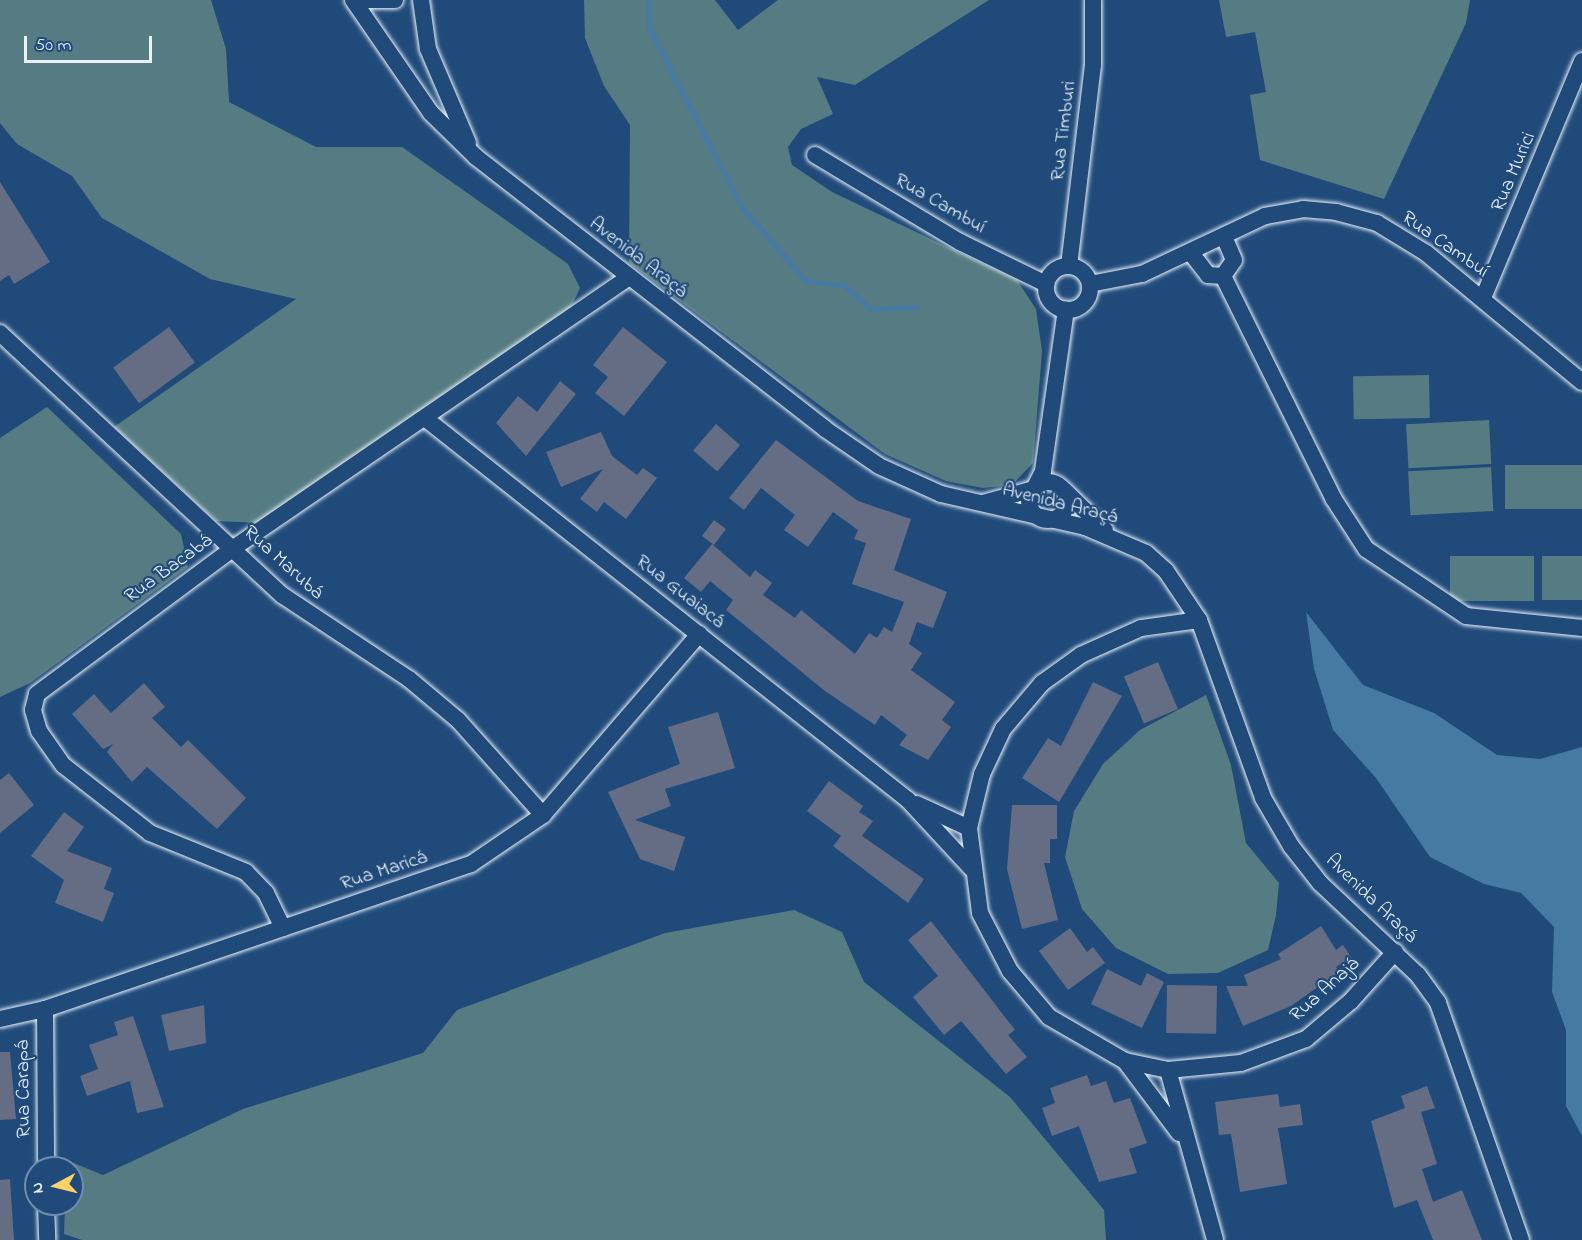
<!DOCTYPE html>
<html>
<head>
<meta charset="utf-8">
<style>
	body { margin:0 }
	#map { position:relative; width:1582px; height:1240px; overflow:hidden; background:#1f4a7a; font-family:"Indie Flower",sans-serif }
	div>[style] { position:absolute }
	.green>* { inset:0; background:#557c82; transform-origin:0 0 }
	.water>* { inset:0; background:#4679a3 }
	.stream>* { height:5px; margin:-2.5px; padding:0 2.5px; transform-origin:2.5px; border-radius:2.5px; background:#4679a3 }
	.building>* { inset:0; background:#646d84; transform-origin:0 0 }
	.roads { filter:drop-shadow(0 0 2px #e8f1f8) drop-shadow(0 0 2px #e8f1f8) }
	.minor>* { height:16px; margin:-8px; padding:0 8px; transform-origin:8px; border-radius:8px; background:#1f4a7a }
	.minor>.ring { margin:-8px; padding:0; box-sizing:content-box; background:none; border:16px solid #1f4a7a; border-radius:50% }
	span { translate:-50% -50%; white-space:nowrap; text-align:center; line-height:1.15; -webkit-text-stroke:4.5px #1f4a7a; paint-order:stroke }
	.street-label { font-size:20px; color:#e8f1f8 }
	.north { position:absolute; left:24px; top:1156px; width:60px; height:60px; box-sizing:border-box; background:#1f4a7a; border:2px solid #6f8dac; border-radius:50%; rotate:263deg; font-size:16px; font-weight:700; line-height:24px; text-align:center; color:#e8f1f8 }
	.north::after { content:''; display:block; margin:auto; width:21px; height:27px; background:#ffd166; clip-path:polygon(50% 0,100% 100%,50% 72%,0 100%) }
	.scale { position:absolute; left:24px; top:36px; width:128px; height:27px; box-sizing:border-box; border:3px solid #e8f1f8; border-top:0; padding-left:8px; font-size:18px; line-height:21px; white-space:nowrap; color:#e8f1f8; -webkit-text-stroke:4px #1f4a7a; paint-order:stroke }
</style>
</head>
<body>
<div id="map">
	<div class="green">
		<i style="clip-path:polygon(0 0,211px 0,226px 49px,229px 102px,316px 147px,402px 147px,568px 264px,580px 288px,570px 309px,261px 523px,216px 521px,114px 427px,296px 299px,210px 279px,102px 218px,72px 176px,17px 144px,0 123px)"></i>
		<i style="clip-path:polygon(584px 0,715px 0,738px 30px,778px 0,989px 0,855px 85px,817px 77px,833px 114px,801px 129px,788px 147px,792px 165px,832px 192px,1017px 280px,1036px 309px,1042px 351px,1033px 463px,1012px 485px,983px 488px,946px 481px,885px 454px,629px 263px,630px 125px,604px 86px,585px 38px)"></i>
		<i style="clip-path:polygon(1219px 0,1470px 0,1466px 23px,1384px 199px,1260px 160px,1250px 95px,1266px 92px,1255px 32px,1226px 37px)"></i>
		<i style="left:1429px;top:375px;width:43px;height:76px;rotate:89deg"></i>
		<i style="clip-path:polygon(47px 407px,181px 534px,188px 567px,30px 683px,0 697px,0 438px)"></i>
		<i style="left:1489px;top:420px;width:44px;height:83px;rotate:87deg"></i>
		<i style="left:1582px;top:465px;width:44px;height:77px;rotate:90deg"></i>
		<i style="left:1491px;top:467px;width:44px;height:83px;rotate:87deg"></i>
		<i style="left:1450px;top:556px;width:84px;height:45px"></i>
		<i style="left:1542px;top:556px;width:40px;height:44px"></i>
		<i style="clip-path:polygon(1206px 695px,1231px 765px,1246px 843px,1279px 883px,1276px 915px,1268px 950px,1218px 973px,1168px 974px,1116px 948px,1082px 909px,1065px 857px,1074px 811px,1103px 764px,1140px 730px)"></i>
		<i style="clip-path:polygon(794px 910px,842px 932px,864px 982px,1010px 1097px,1104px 1210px,1106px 1240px,82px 1240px,64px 1234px,65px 1204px,72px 1204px,72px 1168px,66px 1168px,66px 1160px,103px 1175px,243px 1109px,423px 1053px,457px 1010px,665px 933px)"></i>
	</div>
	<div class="water">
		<i style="clip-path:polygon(1306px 612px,1363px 685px,1434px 713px,1497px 755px,1540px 759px,1582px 747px,1582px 1136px,1566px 1106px,1566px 1030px,1552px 992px,1554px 927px,1521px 893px,1484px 884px,1430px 857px,1376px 778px,1333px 730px,1314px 669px)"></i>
	</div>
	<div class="stream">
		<i style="left:648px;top:0;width:28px;rotate:88deg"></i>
		<i style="left:649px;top:28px;width:204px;rotate:62.6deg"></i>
		<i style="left:743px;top:209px;width:96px;rotate:48.8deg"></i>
		<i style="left:806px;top:281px;width:38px;rotate:6deg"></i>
		<i style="left:844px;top:285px;width:36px;rotate:42deg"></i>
		<i style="left:871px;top:309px;width:45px;rotate:-2.5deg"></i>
	</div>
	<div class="building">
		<i style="clip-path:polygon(0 182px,50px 262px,14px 284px,9px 275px,0 281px)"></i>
		<i style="left:169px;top:327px;width:44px;height:69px;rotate:54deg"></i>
		<i style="clip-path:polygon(623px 327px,667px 362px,624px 416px,595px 393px,608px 377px,593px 365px)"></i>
		<i style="clip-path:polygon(560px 381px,576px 394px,526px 456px,496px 423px,518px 396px,537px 412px)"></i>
		<i style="left:716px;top:424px;width:32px;height:35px;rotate:41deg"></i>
		<i style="clip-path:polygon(601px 432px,612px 456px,637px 475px,643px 468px,657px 478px,626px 519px,604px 502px,597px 512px,580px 499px,603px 469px,561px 487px,546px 452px)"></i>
		<i style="clip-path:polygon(776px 440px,858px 501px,911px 519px,894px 570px,947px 592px,933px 628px,917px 622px,909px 644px,922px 653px,911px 670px,955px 702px,942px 720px,951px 727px,928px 760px,899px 745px,907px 735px,881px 715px,875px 725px,825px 691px,726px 610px,733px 600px,710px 581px,701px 592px,684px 578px,712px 544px,750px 577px,755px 570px,772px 583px,763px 595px,795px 618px,801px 610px,855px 654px,869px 633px,877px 638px,884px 627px,892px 632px,904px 602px,852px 584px,866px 543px,854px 539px,858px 530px,833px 512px,808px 547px,784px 530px,795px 515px,761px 488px,744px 510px,729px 498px)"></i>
		<i style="left:714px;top:520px;width:15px;height:20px;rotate:37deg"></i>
		<i style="left:1158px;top:662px;width:51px;height:37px;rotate:67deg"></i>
		<i style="clip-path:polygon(1093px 682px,1122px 696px,1059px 802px,1022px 778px,1048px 738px,1061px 746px)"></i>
		<i style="clip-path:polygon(144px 683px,165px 707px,152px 718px,181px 747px,188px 740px,246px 798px,217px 829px,147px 767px,132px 782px,107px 752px,113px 744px,103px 749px,72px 714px,94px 694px,111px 713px)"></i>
		<i style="clip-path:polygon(718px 712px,735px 768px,665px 789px,671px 806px,635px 820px,685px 837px,674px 871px,640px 859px,608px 792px,680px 764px,668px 727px)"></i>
		<i style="clip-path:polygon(9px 773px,34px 805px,0 833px,0 780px)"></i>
		<i style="clip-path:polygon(829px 781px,863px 806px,859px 812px,873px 821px,862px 836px,924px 879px,908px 903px,833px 846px,841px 836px,807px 811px)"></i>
		<i style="clip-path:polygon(1012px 805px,1057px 805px,1057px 839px,1050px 839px,1050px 863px,1044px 863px,1058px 920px,1022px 929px,1007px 869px)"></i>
		<i style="clip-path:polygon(64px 812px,84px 827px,67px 851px,112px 868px,104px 889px,114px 893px,103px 922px,55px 903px,64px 880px,31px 856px)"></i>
		<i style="clip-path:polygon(931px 921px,1015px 1030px,1008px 1035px,1027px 1057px,1006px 1074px,961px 1021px,944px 1035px,913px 997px,938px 976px,908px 940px)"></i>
		<i style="clip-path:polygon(1321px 926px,1336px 950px,1343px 945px,1351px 957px,1336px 967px,1339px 972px,1291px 1006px,1243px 1026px,1226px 986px,1248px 986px,1244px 975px,1281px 959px,1278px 954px)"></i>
		<i style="clip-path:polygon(1070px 928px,1087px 952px,1093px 947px,1105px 963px,1068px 990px,1039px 951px)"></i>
		<i style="clip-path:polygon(1107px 969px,1141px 986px,1147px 973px,1164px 982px,1142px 1028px,1091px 1004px)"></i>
		<i style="left:1167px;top:985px;width:50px;height:48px;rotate:1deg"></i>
		<i style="clip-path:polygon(204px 1005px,206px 1043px,169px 1051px,161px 1015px)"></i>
		<i style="clip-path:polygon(133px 1016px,164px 1107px,137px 1113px,130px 1081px,87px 1096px,80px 1076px,98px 1069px,89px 1045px,118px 1035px,114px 1022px)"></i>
		<i style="clip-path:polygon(0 1052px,10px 1052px,16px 1119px,0 1120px)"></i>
		<i style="clip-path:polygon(1087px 1075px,1091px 1086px,1106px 1081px,1114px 1103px,1130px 1098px,1147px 1143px,1129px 1149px,1137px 1173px,1099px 1182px,1079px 1126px,1052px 1136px,1042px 1108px,1055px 1103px,1050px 1088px)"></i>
		<i style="clip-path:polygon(1427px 1086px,1435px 1108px,1421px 1112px,1437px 1164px,1422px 1169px,1433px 1202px,1462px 1190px,1482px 1240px,1433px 1240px,1417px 1200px,1394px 1208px,1371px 1121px,1405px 1108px,1401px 1096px)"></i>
		<i style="clip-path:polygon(1278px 1094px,1280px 1107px,1300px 1104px,1303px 1125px,1278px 1128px,1287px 1184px,1240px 1192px,1231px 1134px,1219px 1135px,1215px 1102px)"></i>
		<i style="clip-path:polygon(10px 1179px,14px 1240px,0 1240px,0 1180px)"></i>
	</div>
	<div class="roads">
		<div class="minor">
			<i style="left:353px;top:0;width:137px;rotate:55.4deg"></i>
			<i style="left:431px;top:113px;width:63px;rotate:44.4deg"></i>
			<i style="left:476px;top:157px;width:442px;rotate:37.9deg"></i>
			<i style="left:825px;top:429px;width:65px;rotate:34.4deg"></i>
			<i style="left:879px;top:466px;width:68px;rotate:24.3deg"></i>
			<i style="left:941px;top:494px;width:148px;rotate:12.9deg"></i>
			<i style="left:1085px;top:527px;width:66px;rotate:23.1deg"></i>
			<i style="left:1146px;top:553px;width:27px;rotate:42deg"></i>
			<i style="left:1166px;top:571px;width:59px;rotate:56deg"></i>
			<i style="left:1199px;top:620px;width:189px;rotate:70.2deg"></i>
			<i style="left:1263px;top:798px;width:56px;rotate:59.7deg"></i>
			<i style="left:1291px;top:846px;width:47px;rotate:51.9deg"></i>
			<i style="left:1320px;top:883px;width:134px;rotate:43.2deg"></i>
			<i style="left:1418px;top:975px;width:34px;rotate:54deg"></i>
			<i style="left:1438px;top:1003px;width:251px;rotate:70.7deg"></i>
			<i style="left:363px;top:0;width:32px"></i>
			<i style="left:421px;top:0;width:49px;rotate:81.9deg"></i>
			<i style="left:428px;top:49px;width:102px;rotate:66.9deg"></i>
			<i style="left:815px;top:155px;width:169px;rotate:31deg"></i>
			<i style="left:960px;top:242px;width:96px;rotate:26deg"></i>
			<i style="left:1191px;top:253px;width:28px;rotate:52deg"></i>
			<i style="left:1208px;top:275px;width:15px;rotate:4deg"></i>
			<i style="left:1223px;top:276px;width:19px;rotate:-55deg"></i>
			<i style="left:1234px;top:260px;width:26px;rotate:-113deg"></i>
			<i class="ring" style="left:1046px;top:266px;width:28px;height:28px"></i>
			<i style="left:1069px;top:266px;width:202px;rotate:-83.2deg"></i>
			<i style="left:1093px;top:65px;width:65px;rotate:-90deg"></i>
			<i style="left:1223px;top:276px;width:248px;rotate:63.6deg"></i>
			<i style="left:1333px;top:498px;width:61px;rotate:57.1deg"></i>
			<i style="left:1366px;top:549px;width:120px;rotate:33.8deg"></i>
			<i style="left:1466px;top:616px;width:117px;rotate:5.9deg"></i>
			<i style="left:1090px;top:284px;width:53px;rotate:-10.9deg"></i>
			<i style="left:1142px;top:274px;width:136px;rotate:-25.2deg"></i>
			<i style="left:1265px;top:216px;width:39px;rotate:-10deg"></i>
			<i style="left:1303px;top:209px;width:33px;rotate:5deg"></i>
			<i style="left:1336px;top:212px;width:42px;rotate:15deg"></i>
			<i style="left:1377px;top:223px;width:57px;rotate:31.5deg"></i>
			<i style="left:1426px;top:253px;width:202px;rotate:39.6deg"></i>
			<i style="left:1483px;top:298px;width:257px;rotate:-67.3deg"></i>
			<i style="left:0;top:333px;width:385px;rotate:42.9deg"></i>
			<i style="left:282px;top:595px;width:152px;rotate:33.5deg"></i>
			<i style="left:409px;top:679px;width:64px;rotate:39.9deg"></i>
			<i style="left:458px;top:720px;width:127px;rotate:48.2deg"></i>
			<i style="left:426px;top:419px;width:614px;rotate:38.32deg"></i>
			<i style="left:908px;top:800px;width:93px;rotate:47.2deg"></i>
			<i class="ring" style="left:1029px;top:482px;width:22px;height:22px"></i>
			<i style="left:1064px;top:490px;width:57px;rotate:44.3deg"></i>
			<i style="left:983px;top:503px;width:53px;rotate:-15.4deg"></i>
			<i style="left:1034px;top:489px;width:20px;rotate:-63deg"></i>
			<i style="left:1043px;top:471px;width:163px;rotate:-81.9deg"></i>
			<i style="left:1199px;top:620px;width:59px;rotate:172.1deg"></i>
			<i style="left:1141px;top:628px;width:66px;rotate:155.8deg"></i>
			<i style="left:1081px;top:655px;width:48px;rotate:144.3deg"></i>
			<i style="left:1042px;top:683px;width:60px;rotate:130.3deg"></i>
			<i style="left:1003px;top:729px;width:50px;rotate:115deg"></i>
			<i style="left:982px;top:774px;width:56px;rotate:103.5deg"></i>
			<i style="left:969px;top:828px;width:86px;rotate:82.6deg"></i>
			<i style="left:980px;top:913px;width:65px;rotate:62.7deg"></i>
			<i style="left:1010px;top:971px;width:60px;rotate:49.7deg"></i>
			<i style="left:1049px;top:1017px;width:88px;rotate:30.1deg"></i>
			<i style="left:1125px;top:1061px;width:44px;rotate:11.8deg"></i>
			<i style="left:1168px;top:1070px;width:73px;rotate:-5.5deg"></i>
			<i style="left:1241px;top:1063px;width:69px;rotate:-20.3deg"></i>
			<i style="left:1306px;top:1039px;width:59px;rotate:-40.2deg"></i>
			<i style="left:1351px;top:1001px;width:66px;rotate:-48.1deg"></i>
			<i style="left:917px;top:804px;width:57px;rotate:24.8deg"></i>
			<i style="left:283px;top:928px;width:39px;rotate:-116deg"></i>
			<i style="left:266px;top:893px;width:29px;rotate:-134deg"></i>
			<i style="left:246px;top:872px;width:104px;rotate:-157.9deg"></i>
			<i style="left:150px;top:833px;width:110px;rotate:-142deg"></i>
			<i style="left:63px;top:765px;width:42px;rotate:-125.2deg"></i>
			<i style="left:39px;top:731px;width:22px;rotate:-106deg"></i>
			<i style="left:33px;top:710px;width:16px;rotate:-76deg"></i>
			<i style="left:37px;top:694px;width:247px;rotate:-36.6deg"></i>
			<i style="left:235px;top:547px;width:478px;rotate:-34.4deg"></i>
			<i style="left:45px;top:1009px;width:159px;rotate:89.6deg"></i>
			<i style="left:0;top:1019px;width:46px;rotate:-12.5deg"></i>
			<i style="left:45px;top:1009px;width:450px;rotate:-18.8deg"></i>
			<i style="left:471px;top:864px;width:87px;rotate:-34.2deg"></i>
			<i style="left:543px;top:815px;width:239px;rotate:-49.2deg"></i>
			<i style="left:1125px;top:1061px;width:90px;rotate:53.1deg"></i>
			<i style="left:1168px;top:1070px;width:176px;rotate:74.5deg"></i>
			<i style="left:46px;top:1204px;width:36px;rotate:88deg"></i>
		</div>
	</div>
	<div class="street-label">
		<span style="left:1064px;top:131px;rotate:-83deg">Rua Timburi</span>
		<span style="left:1514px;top:172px;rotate:-67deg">Rua Murici</span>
		<span style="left:940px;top:204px;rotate:30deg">Rua Cambuí</span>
		<span style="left:1445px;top:245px;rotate:35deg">Rua Cambuí</span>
		<span style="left:638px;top:258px;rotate:38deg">Avenida Araçá</span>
		<span style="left:1060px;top:504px;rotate:14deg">Avenida Araçá</span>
		<span style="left:283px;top:563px;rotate:42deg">Rua Marubá</span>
		<span style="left:169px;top:569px;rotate:-36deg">Rua Bacabá</span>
		<span style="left:680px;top:592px;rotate:38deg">Rua Guaiacá</span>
		<span style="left:384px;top:871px;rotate:-18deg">Rua Maricá</span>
		<span style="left:1371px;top:899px;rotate:44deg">Avenida Araçá</span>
		<span style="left:1325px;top:990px;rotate:-42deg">Rua Anajá</span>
		<span style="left:24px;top:1089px;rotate:-91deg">Rua Carapá</span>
	</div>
	<div class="north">N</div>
	<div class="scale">50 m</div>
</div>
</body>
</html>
